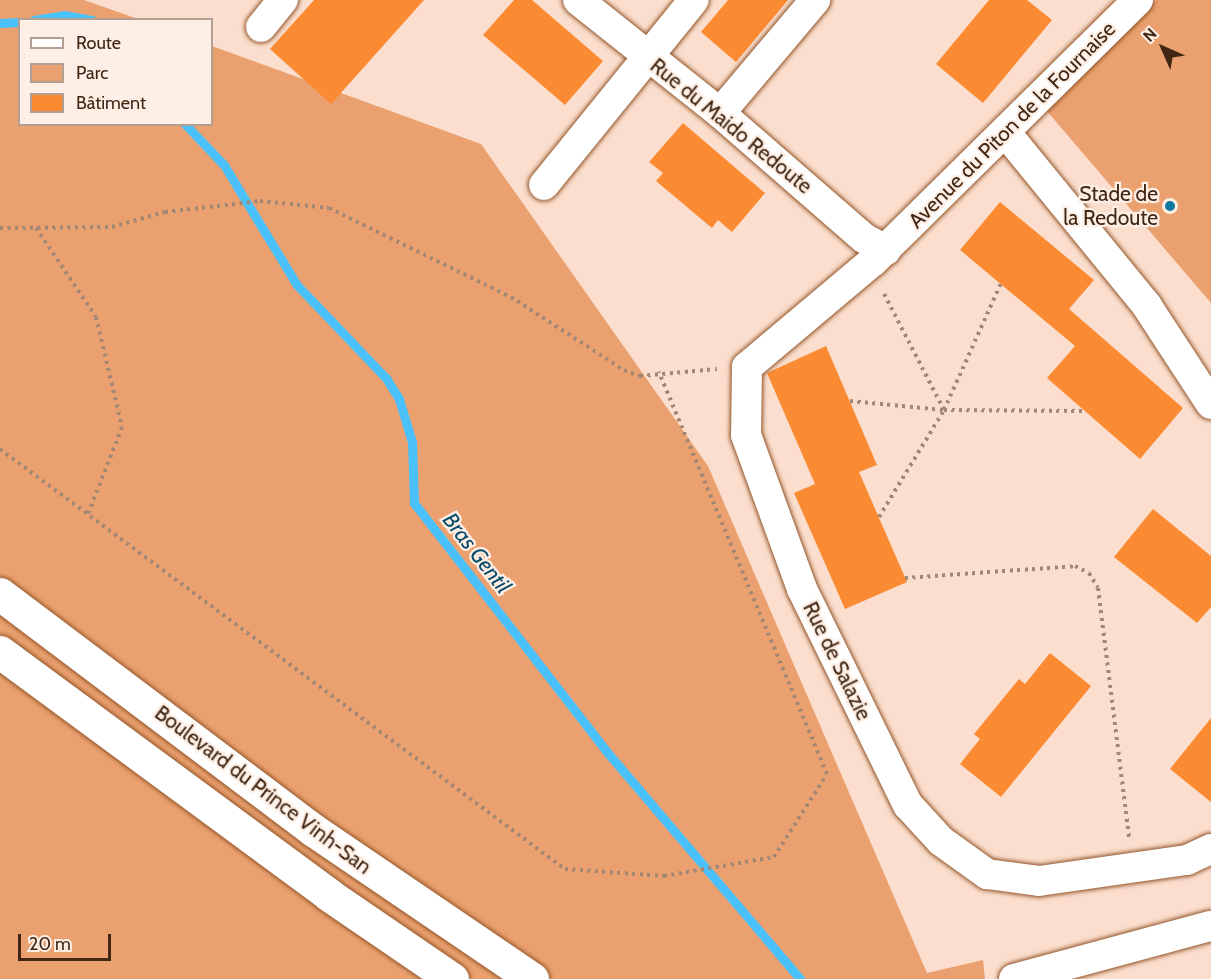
<!DOCTYPE html>
<html>
<head>
<meta charset="utf-8">
<style>
	body { margin:0 }
	#map { position:relative; width:1211px; height:979px; overflow:hidden; background:#fbdecd; font-family:Cabin,sans-serif }
	div>[style] { position:absolute }
	.green>* { inset:0; background:#eba16f }
	.stream>* { height:9px; margin:-4.5px; padding:0 4.5px; transform-origin:4.5px; border-radius:4.5px; background:#4bc1fb }
	.building>* { inset:0; background:#fb8b33 }
	.path>* { height:4px; margin-top:-2px; transform-origin:0; background:repeating-linear-gradient(90deg,#a38775 0 3px,transparent 0 7.5px) }
	.roads { filter:drop-shadow(0 0 2px #935529) drop-shadow(0 0 2px #935529) }
	.minor>* { height:30px; margin:-15px; padding:0 15px; transform-origin:15px; border-radius:15px; background:#fff }
	.major>* { height:33px; margin:-16.5px; padding:0 16.5px; transform-origin:16.5px; border-radius:16.5px; background:#fff }
	.dots>* { width:16px; height:16px; translate:-50% -50%; box-sizing:border-box; border:3px solid #feefe6; border-radius:50% }
	span { translate:-50% -50%; white-space:nowrap; text-align:center; line-height:1.15; -webkit-text-stroke:4.5px #feefe6; paint-order:stroke }
	.street-label { font-size:21px; color:#402613 }
	.poi-label { font-size:21px; color:#402613 }
	.right { translate:-100% -50%; text-align:right }
	.water-label { font-size:22px; color:#084c69; font-style:italic }
	.legend { position:absolute; left:18px; top:18px; width:195px; height:108px; box-sizing:border-box; background:#feefe6; border:2px solid #b29f92; margin:0; padding:8px 10px; list-style:none; font-size:18px; color:#402613 }
	.legend li { display:flex; align-items:center; gap:12px; height:30px }
	.legend b { width:30px; border:2px solid #b29f92 }
	.north { position:absolute; left:1133px; top:18px; width:60px; height:60px; -webkit-text-stroke:4px #feefe6; paint-order:stroke; rotate:315deg; font-size:16px; font-weight:700; line-height:24px; text-align:center; color:#402613 }
	.north::after { content:''; display:block; margin:auto; width:21px; height:27px; background:#402613; clip-path:polygon(50% 0,100% 100%,50% 72%,0 100%) }
	.scale { position:absolute; left:18px; top:934px; width:93px; height:27px; box-sizing:border-box; border:3px solid #402613; border-top:0; padding-left:8px; font-size:18px; line-height:21px; white-space:nowrap; color:#402613; -webkit-text-stroke:4px #feefe6; paint-order:stroke }
</style>
</head>
<body>
<div id="map">
	<div class="green">
		<i style="clip-path:polygon(0 0,84px 0,138px 19px,20px 20px,20px 124px,212px 124px,212px 46px,481px 144px,708px 466px,927px 973px,983px 960px,985px 979px,0 979px)"></i>
		<i style="clip-path:polygon(1156px 0,1211px 0,1211px 303px,1046px 110px)"></i>
	</div>
	<div class="stream">
		<i style="left:34px;top:20px;width:30px;rotate:-9deg"></i>
		<i style="left:64px;top:15px;width:28px;rotate:10deg"></i>
		<i style="left:0;top:23px;width:20px;rotate:-3deg"></i>
		<i style="left:185px;top:124px;width:57px;rotate:46.4deg"></i>
		<i style="left:224px;top:165px;width:140px;rotate:58.7deg"></i>
		<i style="left:297px;top:285px;width:129px;rotate:46.3deg"></i>
		<i style="left:386px;top:378px;width:25px;rotate:58deg"></i>
		<i style="left:399px;top:399px;width:45px;rotate:73.2deg"></i>
		<i style="left:412px;top:442px;width:61px;rotate:88.1deg"></i>
		<i style="left:414px;top:503px;width:315px;rotate:52.2deg"></i>
		<i style="left:607px;top:752px;width:298px;rotate:49.6deg"></i>
	</div>
	<div class="building">
		<i style="clip-path:polygon(314px 0,424px 0,331px 104px,270px 49px)"></i>
		<i style="clip-path:polygon(514px 0,532px 0,603px 61px,565px 105px,483px 35px)"></i>
		<i style="clip-path:polygon(728px 0,788px 0,736px 62px,701px 32px)"></i>
		<i style="clip-path:polygon(989px 0,1027px 0,1052px 20px,983px 103px,936px 64px)"></i>
		<i style="clip-path:polygon(683px 123px,765px 193px,732px 232px,718px 220px,712px 228px,656px 181px,663px 173px,649px 162px)"></i>
		<i style="clip-path:polygon(1000px 202px,1094px 280px,1069px 309px,1183px 408px,1140px 459px,1047px 378px,1075px 346px,960px 250px)"></i>
		<i style="clip-path:polygon(826px 346px,877px 465px,859px 472px,907px 582px,845px 609px,794px 493px,815px 484px,767px 373px)"></i>
		<i style="clip-path:polygon(1153px 509px,1211px 556px,1211px 607px,1197px 623px,1114px 557px)"></i>
		<i style="clip-path:polygon(1050px 653px,1091px 686px,1001px 797px,960px 764px,980px 739px,974px 734px,1019px 679px,1025px 684px)"></i>
		<i style="clip-path:polygon(1211px 718px,1211px 802px,1170px 769px)"></i>
	</div>
	<div class="path">
		<i style="left:0;top:228px;width:112px;rotate:-0.5deg"></i>
		<i style="left:112px;top:227px;width:55px;rotate:-15.8deg"></i>
		<i style="left:165px;top:212px;width:96px;rotate:-6.6deg"></i>
		<i style="left:260px;top:201px;width:69px;rotate:5.8deg"></i>
		<i style="left:329px;top:208px;width:203px;rotate:26.1deg"></i>
		<i style="left:511px;top:297px;width:135px;rotate:32.9deg"></i>
		<i style="left:624px;top:370px;width:17px;rotate:21deg"></i>
		<i style="left:640px;top:376px;width:77px;rotate:-5.2deg"></i>
		<i style="left:36px;top:228px;width:107px;rotate:56deg"></i>
		<i style="left:96px;top:317px;width:113px;rotate:76.7deg"></i>
		<i style="left:122px;top:427px;width:93px;rotate:111.3deg"></i>
		<i style="left:850px;top:401px;width:94px;rotate:5.5deg"></i>
		<i style="left:944px;top:410px;width:133px;rotate:-117.3deg"></i>
		<i style="left:944px;top:410px;width:140px;rotate:0.4deg"></i>
		<i style="left:0;top:449px;width:704px;rotate:36.63deg"></i>
		<i style="left:565px;top:869px;width:99px;rotate:4deg"></i>
		<i style="left:664px;top:876px;width:112px;rotate:-9.8deg"></i>
		<i style="left:774px;top:857px;width:98px;rotate:-57.4deg"></i>
		<i style="left:827px;top:774px;width:436px;rotate:-112.7deg"></i>
		<i style="left:879px;top:517px;width:125px;rotate:-58.7deg"></i>
		<i style="left:944px;top:410px;width:139px;rotate:-65.8deg"></i>
		<i style="left:905px;top:578px;width:170px;rotate:-4deg"></i>
		<i style="left:1075px;top:566px;width:16px;rotate:27deg"></i>
		<i style="left:1089px;top:573px;width:17px;rotate:59deg"></i>
		<i style="left:1098px;top:588px;width:251px;rotate:82.9deg"></i>
	</div>
	<div class="roads">
		<div class="minor">
			<i style="left:578px;top:0;width:181px;rotate:38.5deg"></i>
			<i style="left:720px;top:113px;width:191px;rotate:41deg"></i>
			<i style="left:864px;top:238px;width:25px;rotate:29deg"></i>
			<i style="left:1138px;top:0;width:372px;rotate:135.4deg"></i>
			<i style="left:873px;top:261px;width:165px;rotate:139.9deg"></i>
			<i style="left:747px;top:367px;width:68px;rotate:90.8deg"></i>
			<i style="left:746px;top:435px;width:164px;rotate:70deg"></i>
			<i style="left:802px;top:589px;width:241px;rotate:63.9deg"></i>
			<i style="left:908px;top:805px;width:49px;rotate:47.5deg"></i>
			<i style="left:941px;top:841px;width:57px;rotate:35.7deg"></i>
			<i style="left:987px;top:874px;width:52px;rotate:7.7deg"></i>
			<i style="left:1039px;top:881px;width:149px;rotate:-8.1deg"></i>
			<i style="left:1187px;top:860px;width:26px;rotate:-25deg"></i>
			<i style="left:261px;top:27px;width:35px;rotate:-51deg"></i>
			<i style="left:720px;top:113px;width:148px;rotate:-49.9deg"></i>
			<i style="left:1006px;top:133px;width:223px;rotate:50.8deg"></i>
			<i style="left:1147px;top:306px;width:117px;rotate:56.9deg"></i>
			<i style="left:544px;top:185px;width:238px;rotate:-51deg"></i>
			<i style="left:1014px;top:979px;width:204px;rotate:-15.1deg"></i>
		</div>
		<div class="major">
			<i style="left:0;top:594px;width:392px;rotate:37deg"></i>
			<i style="left:313px;top:830px;width:265px;rotate:34.2deg"></i>
			<i style="left:0;top:652px;width:409px;rotate:36.4deg"></i>
			<i style="left:329px;top:895px;width:149px;rotate:34.3deg"></i>
		</div>
	</div>
	<div class="dots">
		<i style="left:1170px;top:206px;background:#0d76a1"></i>
	</div>
	<div class="street-label">
		<span style="left:1012px;top:125px;rotate:-45deg">Avenue du Piton de la Fournaise</span>
		<span style="left:731px;top:126px;rotate:39deg">Rue du Maido Redoute</span>
		<span style="left:837px;top:661px;rotate:64deg">Rue de Salazie</span>
		<span style="left:263px;top:790px;rotate:37deg">Boulevard du Prince Vinh-San</span>
	</div>
	<div class="poi-label">
		<span class="right" style="left:1158px;top:206px">Stade de<br>la Redoute</span>
	</div>
	<div class="water-label">
		<span style="left:477px;top:553px;rotate:52deg">Bras Gentil</span>
	</div>
	<ul class="legend">
	<li><b style="height:8px;background:#fff"></b>Route</li>
	<li><b style="height:16px;background:#eba16f"></b>Parc</li>
	<li><b style="height:16px;background:#fb8b33"></b>Bâtiment</li>
	</ul>
	<div class="north">N</div>
	<div class="scale">20 m</div>
</div>
</body>
</html>
